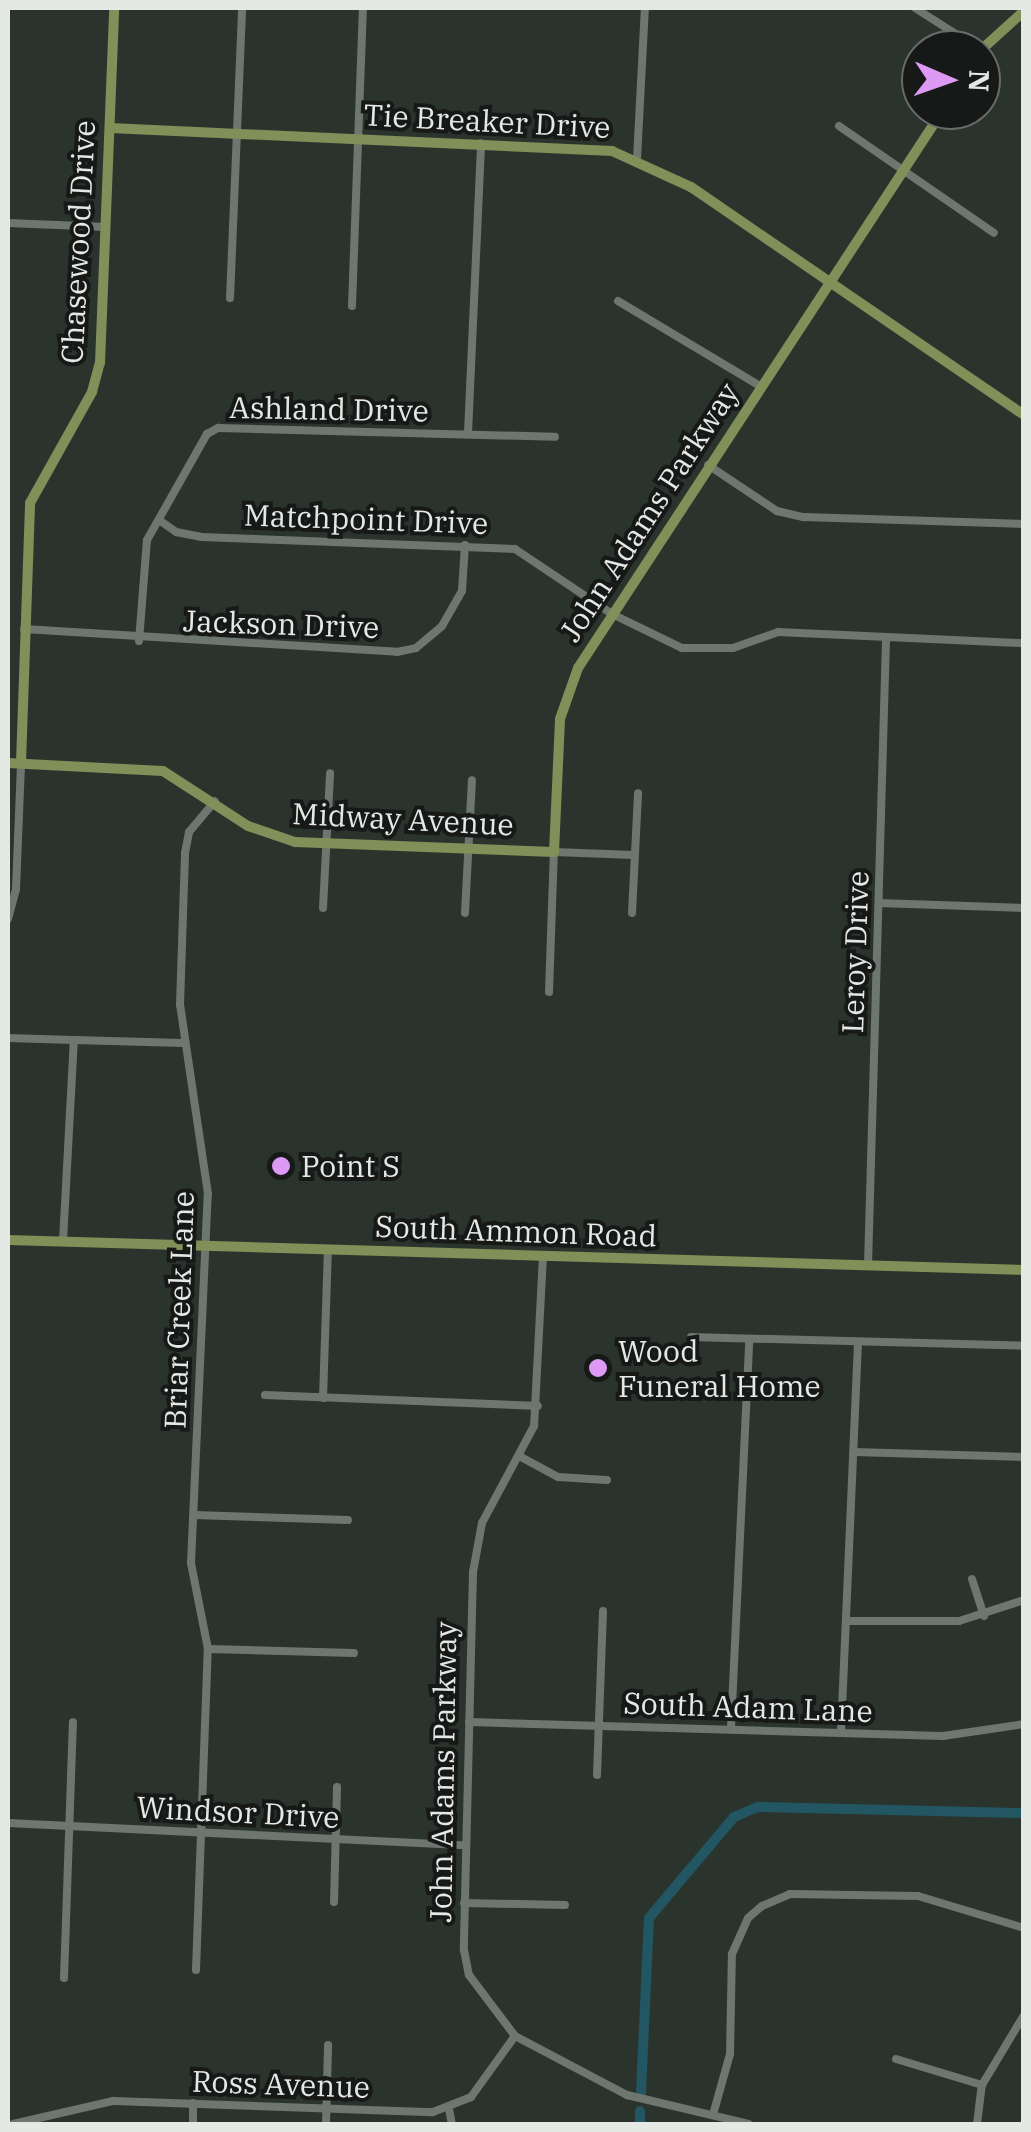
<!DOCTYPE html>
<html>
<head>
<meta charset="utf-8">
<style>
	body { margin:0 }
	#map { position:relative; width:1031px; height:2132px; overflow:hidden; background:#2b332d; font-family:"IBM Plex Serif",serif }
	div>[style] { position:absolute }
	.canal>* { height:10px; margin:-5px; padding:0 5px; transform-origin:5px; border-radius:5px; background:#225663 }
	.street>* { height:8px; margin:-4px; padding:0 4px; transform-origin:4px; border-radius:4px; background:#6e7670 }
	.secondary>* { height:10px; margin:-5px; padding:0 5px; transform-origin:5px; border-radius:5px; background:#818f58 }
	.dots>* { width:28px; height:28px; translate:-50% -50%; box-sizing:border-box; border:5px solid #161917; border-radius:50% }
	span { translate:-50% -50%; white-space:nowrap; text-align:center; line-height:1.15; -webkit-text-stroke:8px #161917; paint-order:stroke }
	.street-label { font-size:30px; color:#e4e9e5 }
	.poi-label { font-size:30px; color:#e4e9e5 }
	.left { translate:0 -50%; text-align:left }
	.frame { position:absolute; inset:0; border:10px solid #e4e9e5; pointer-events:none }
	.north { position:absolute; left:901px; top:30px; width:100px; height:100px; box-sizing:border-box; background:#161917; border:2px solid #686c69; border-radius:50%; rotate:92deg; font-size:28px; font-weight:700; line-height:40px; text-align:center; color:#e4e9e5 }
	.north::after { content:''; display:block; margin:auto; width:35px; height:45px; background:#dd99f4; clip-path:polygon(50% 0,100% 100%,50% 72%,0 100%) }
</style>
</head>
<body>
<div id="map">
	<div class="canal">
		<i style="left:641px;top:2093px;width:175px;rotate:-87.4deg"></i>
		<i style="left:649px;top:1918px;width:132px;rotate:-49.9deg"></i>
		<i style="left:734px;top:1817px;width:26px;rotate:-23deg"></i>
		<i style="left:758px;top:1807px;width:266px;rotate:1.3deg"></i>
		<i style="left:640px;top:2124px;width:13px;rotate:-90deg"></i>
	</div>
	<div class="street">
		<i style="left:915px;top:8px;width:78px;rotate:32.5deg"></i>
		<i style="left:839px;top:126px;width:188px;rotate:34.6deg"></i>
		<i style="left:637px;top:159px;width:151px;rotate:-87deg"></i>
		<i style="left:8px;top:223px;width:98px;rotate:2.3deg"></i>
		<i style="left:230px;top:298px;width:290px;rotate:-87.6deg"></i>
		<i style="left:618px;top:301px;width:165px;rotate:30.9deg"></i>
		<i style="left:352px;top:306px;width:298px;rotate:-87.9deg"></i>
		<i style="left:468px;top:433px;width:290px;rotate:-87.4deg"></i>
		<i style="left:708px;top:465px;width:83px;rotate:33.7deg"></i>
		<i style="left:777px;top:511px;width:28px;rotate:13deg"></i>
		<i style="left:804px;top:517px;width:220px;rotate:1.8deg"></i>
		<i style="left:159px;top:520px;width:21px;rotate:35deg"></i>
		<i style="left:176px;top:532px;width:25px;rotate:11deg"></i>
		<i style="left:201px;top:537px;width:314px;rotate:2.2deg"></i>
		<i style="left:515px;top:549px;width:117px;rotate:33.8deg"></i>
		<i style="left:612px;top:614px;width:78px;rotate:25.9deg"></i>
		<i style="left:682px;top:648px;width:51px"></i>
		<i style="left:733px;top:648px;width:48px;rotate:-19.6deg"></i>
		<i style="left:778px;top:632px;width:246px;rotate:2.6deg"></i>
		<i style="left:24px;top:629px;width:374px;rotate:3.5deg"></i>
		<i style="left:397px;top:652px;width:19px;rotate:-12deg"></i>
		<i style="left:416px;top:648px;width:34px;rotate:-40deg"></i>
		<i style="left:442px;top:626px;width:40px;rotate:-60.3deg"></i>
		<i style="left:462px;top:591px;width:46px;rotate:-86.3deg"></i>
		<i style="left:139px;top:641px;width:101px;rotate:-85.5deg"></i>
		<i style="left:147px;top:540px;width:122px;rotate:-60.5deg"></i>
		<i style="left:207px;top:434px;width:13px;rotate:-29deg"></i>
		<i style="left:218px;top:428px;width:337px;rotate:1.5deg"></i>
		<i style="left:879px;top:903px;width:145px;rotate:2deg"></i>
		<i style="left:323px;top:908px;width:135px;rotate:-87deg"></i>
		<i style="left:465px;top:913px;width:133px;rotate:-87deg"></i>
		<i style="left:632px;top:913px;width:120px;rotate:-87.1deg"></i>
		<i style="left:8px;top:919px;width:31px;rotate:-75deg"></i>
		<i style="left:16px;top:889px;width:126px;rotate:-87.7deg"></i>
		<i style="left:549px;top:992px;width:140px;rotate:-88deg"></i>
		<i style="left:554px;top:852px;width:80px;rotate:2.1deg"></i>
		<i style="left:8px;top:1038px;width:66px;rotate:1.7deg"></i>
		<i style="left:63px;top:1241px;width:201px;rotate:-86.9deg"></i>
		<i style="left:74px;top:1040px;width:108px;rotate:1.6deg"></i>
		<i style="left:543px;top:1256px;width:170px;rotate:93deg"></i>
		<i style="left:534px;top:1426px;width:110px;rotate:118.2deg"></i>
		<i style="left:482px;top:1523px;width:50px;rotate:100.4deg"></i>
		<i style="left:473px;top:1572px;width:378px;rotate:91.4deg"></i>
		<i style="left:464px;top:1950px;width:25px;rotate:79deg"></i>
		<i style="left:469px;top:1975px;width:76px;rotate:53deg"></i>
		<i style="left:515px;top:2036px;width:127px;rotate:27.8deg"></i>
		<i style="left:627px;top:2095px;width:125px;rotate:13.4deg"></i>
		<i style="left:868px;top:1265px;width:625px;rotate:-88.35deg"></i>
		<i style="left:691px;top:1337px;width:333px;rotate:1.5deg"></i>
		<i style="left:265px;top:1395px;width:273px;rotate:2.3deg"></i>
		<i style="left:323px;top:1398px;width:147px;rotate:-88.1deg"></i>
		<i style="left:854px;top:1452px;width:170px;rotate:1.7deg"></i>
		<i style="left:521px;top:1457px;width:42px;rotate:28.4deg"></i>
		<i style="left:558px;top:1477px;width:49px;rotate:3.5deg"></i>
		<i style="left:194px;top:1515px;width:154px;rotate:1.9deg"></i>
		<i style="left:972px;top:1579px;width:39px;rotate:72deg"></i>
		<i style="left:847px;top:1621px;width:112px"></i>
		<i style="left:959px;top:1621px;width:68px;rotate:-17.9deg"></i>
		<i style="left:208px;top:1649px;width:146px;rotate:1.6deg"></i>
		<i style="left:469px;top:1722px;width:474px;rotate:1.7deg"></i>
		<i style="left:943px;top:1736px;width:82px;rotate:-8.4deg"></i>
		<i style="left:731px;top:1728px;width:388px;rotate:-87.3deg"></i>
		<i style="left:841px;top:1732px;width:389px;rotate:-87.5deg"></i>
		<i style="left:597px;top:1775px;width:164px;rotate:-87.9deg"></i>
		<i style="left:8px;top:1823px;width:458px;rotate:2.8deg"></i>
		<i style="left:334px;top:1902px;width:115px;rotate:-88.5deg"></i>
		<i style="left:464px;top:1903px;width:101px;rotate:1.1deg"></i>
		<i style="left:196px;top:1970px;width:321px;rotate:-87.9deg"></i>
		<i style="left:208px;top:1649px;width:88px;rotate:-101.2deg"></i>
		<i style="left:191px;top:1563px;width:369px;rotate:-87.4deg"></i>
		<i style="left:208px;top:1194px;width:191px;rotate:-98.4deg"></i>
		<i style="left:180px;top:1005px;width:152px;rotate:-88.1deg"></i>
		<i style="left:185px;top:853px;width:21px;rotate:-79deg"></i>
		<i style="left:189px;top:832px;width:40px;rotate:-50deg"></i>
		<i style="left:64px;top:1978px;width:256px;rotate:-88deg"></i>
		<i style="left:896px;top:2059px;width:90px;rotate:16.8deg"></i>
		<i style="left:449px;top:2109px;width:15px;rotate:79deg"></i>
		<i style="left:714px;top:2111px;width:59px;rotate:-74.3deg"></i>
		<i style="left:730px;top:2054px;width:100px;rotate:-88.9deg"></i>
		<i style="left:732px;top:1954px;width:39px;rotate:-66deg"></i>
		<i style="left:748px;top:1918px;width:18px;rotate:-41deg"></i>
		<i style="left:762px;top:1906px;width:30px;rotate:-23deg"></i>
		<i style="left:790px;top:1894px;width:128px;rotate:0.9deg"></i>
		<i style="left:918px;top:1896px;width:111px;rotate:16.8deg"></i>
		<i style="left:13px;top:2124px;width:103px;rotate:-13deg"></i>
		<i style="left:113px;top:2101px;width:320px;rotate:2deg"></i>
		<i style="left:433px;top:2112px;width:41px;rotate:-21.5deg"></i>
		<i style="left:471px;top:2097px;width:75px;rotate:-54.2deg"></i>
		<i style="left:193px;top:2124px;width:21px;rotate:-90deg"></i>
		<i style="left:326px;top:2124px;width:79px;rotate:-88.5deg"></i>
		<i style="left:977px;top:2124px;width:39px;rotate:-83deg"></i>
		<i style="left:982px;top:2085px;width:82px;rotate:-59deg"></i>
	</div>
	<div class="secondary">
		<i style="left:981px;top:50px;width:58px;rotate:-42.2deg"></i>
		<i style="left:110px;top:128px;width:503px;rotate:2.62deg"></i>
		<i style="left:612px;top:151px;width:87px;rotate:24.5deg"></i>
		<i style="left:691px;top:187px;width:404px;rotate:34.4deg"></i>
		<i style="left:8px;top:763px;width:155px;rotate:3deg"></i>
		<i style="left:163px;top:771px;width:101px;rotate:32.9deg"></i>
		<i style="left:248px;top:826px;width:50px;rotate:18.8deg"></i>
		<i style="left:295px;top:842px;width:259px;rotate:2.2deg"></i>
		<i style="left:554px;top:852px;width:133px;rotate:-87.4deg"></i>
		<i style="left:560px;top:719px;width:54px;rotate:-70.6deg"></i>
		<i style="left:578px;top:668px;width:667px;rotate:-56.81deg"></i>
		<i style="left:21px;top:763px;width:260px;rotate:-88deg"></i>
		<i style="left:30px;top:503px;width:127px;rotate:-60.8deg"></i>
		<i style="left:92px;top:392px;width:30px;rotate:-75deg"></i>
		<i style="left:100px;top:363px;width:355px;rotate:-87.7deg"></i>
		<i style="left:8px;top:1240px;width:1016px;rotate:1.69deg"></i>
	</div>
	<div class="dots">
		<i style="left:281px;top:1166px;background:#dd99f4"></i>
		<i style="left:598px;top:1368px;background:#dd99f4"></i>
	</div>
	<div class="street-label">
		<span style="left:487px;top:121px;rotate:3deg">Tie Breaker Drive</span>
		<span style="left:78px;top:242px;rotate:-87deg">Chasewood Drive</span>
		<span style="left:329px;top:409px;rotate:1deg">Ashland Drive</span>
		<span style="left:649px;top:512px;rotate:-57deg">John Adams Parkway</span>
		<span style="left:366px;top:519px;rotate:2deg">Matchpoint Drive</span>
		<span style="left:281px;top:624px;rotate:2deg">Jackson Drive</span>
		<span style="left:403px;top:819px;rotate:3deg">Midway Avenue</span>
		<span style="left:855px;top:952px;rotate:-88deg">Leroy Drive</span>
		<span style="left:516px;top:1231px;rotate:2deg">South Ammon Road</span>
		<span style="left:179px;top:1310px;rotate:-88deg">Briar Creek Lane</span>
		<span style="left:748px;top:1707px;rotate:2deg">South Adam Lane</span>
		<span style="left:443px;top:1772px;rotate:-89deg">John Adams Parkway</span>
		<span style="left:238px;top:1812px;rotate:3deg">Windsor Drive</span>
		<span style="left:281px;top:2084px;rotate:2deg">Ross Avenue</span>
	</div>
	<div class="poi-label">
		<span class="left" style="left:301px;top:1166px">Point S</span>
		<span class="left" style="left:618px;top:1368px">Wood<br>Funeral Home</span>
	</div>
	<div class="frame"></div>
	<div class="north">N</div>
</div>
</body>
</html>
